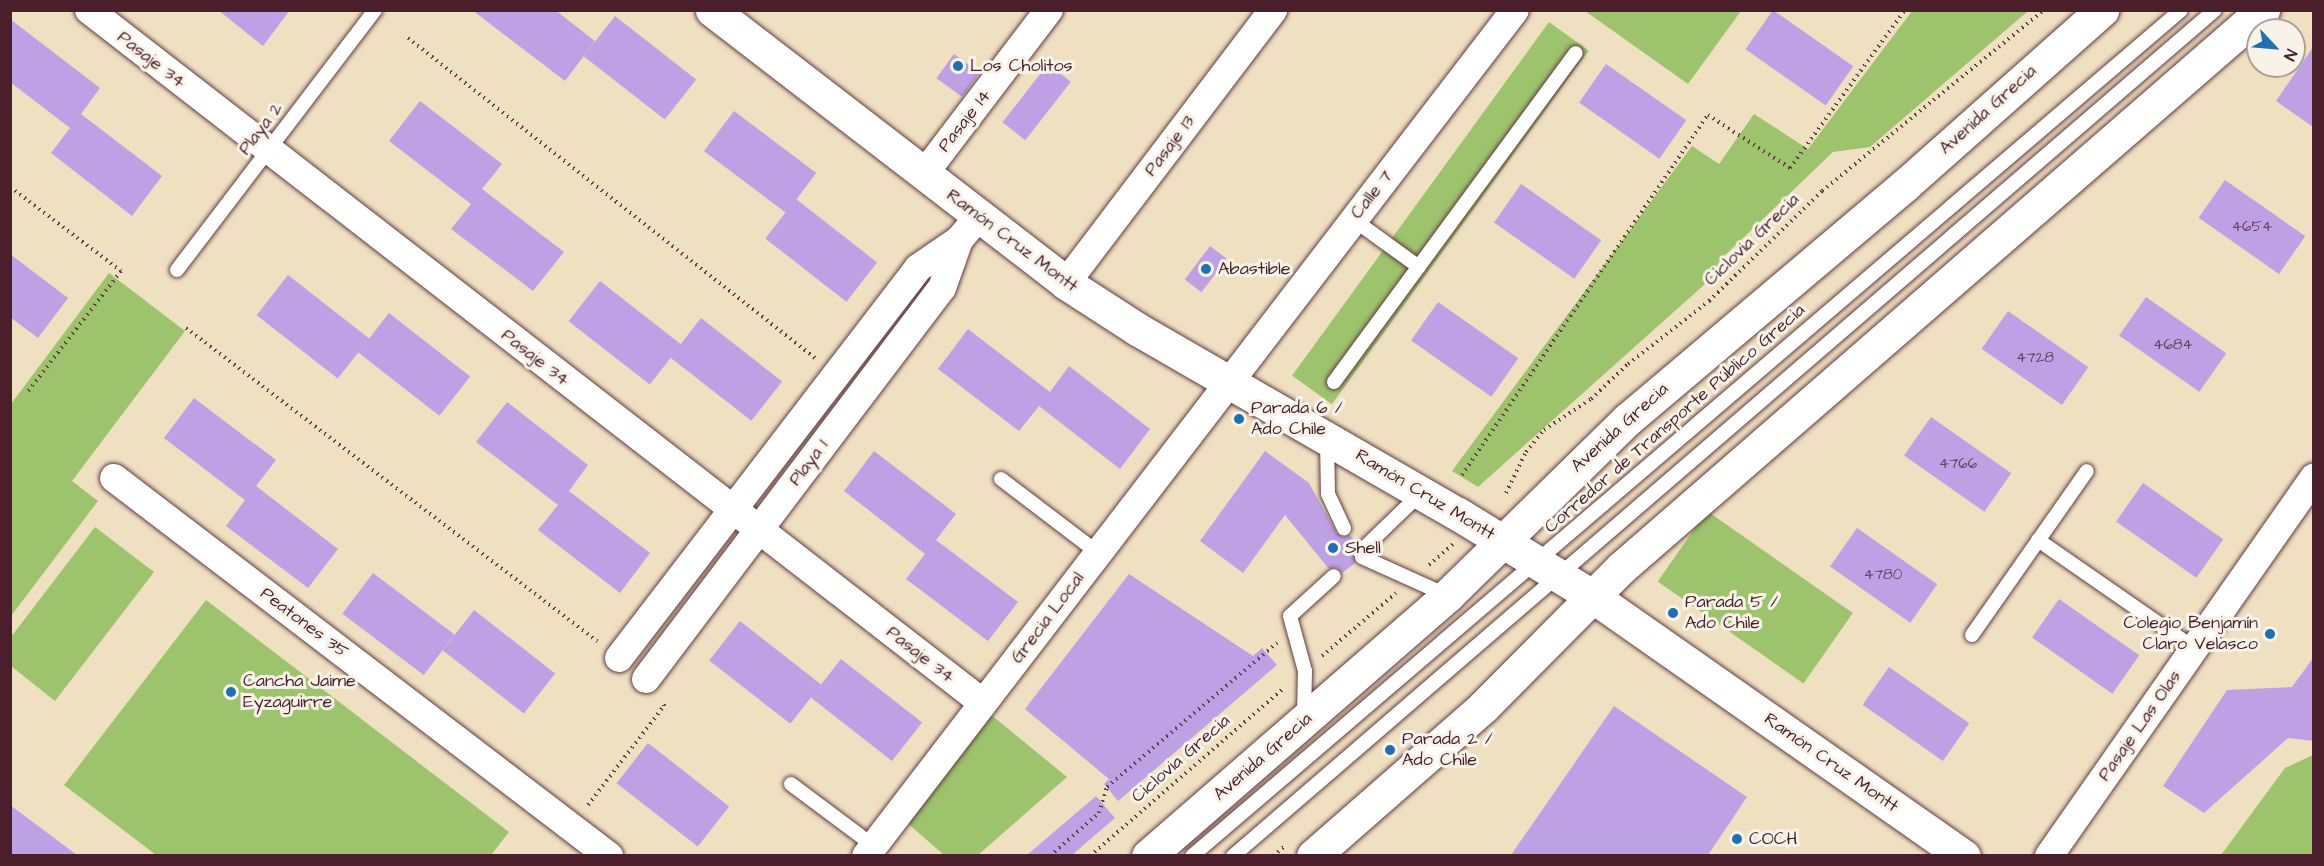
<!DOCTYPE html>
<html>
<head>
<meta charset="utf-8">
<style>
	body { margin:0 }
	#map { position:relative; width:2324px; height:866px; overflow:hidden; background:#f0e0c2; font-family:"Architects Daughter",sans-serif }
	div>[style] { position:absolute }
	.green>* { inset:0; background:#9dc36d; transform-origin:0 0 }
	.building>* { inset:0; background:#bea1e4; transform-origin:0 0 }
	.path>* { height:4px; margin-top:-2px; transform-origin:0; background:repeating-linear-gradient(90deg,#633c42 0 1.5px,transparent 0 6px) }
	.roads { filter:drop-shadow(0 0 2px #633c42) drop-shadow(0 0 2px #633c42) }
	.lane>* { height:14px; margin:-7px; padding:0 7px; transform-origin:7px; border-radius:7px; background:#fff }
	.street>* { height:28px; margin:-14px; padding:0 14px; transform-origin:14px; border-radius:14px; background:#fff }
	.secondary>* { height:33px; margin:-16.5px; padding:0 16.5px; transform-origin:16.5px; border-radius:16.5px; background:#fff }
	.primary>* { height:33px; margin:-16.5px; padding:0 16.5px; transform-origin:16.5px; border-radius:16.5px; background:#fff }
	.dots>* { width:16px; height:16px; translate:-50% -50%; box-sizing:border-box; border:3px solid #f7f3e8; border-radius:50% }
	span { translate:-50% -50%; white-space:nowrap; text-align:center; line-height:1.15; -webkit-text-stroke:6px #f7f3e8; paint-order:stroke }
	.number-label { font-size:15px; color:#674059 }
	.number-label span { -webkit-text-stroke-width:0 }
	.street-label { font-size:18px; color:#4a1f2b }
	.poi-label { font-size:18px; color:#4a1f2b }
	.left { translate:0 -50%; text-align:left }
	.right { translate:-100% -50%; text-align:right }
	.frame { position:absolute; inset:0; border:12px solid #4a1f2b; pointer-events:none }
	.north { position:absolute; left:2246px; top:18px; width:60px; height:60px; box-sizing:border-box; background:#f7f3e8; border:2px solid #b29e9c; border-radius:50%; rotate:116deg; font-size:16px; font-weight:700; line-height:24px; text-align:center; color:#4a1f2b }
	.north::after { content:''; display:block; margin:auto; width:21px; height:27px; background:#1f6fb2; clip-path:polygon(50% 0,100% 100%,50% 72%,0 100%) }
</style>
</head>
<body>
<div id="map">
	<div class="green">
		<i style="clip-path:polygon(1585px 11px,1741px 11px,1688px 84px)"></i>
		<i style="clip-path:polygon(1912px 11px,2028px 11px,1870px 147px,1833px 152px,1720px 260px,1714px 276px,1478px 487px,1452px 471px,1692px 146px,1719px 164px,1754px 114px,1808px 149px)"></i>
		<i style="left:1549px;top:22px;width:49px;height:437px;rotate:36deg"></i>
		<i style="clip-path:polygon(109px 273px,185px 331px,72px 481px,98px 501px,11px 616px,11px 404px)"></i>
		<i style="left:1707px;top:511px;width:178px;height:86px;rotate:35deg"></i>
		<i style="clip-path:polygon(95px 527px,154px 572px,55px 701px,11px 666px,11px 637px)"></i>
		<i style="clip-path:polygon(206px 600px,509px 832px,491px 855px,156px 855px,64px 785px)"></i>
		<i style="clip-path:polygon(990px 714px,1067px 777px,978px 855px,944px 855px,905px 821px)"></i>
		<i style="clip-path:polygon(2313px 755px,2313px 855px,2221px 855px,2285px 768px)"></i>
	</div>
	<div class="building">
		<i style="clip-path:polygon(218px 10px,290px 10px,263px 46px)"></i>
		<i style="clip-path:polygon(472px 10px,555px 10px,595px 41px,565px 81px)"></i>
		<i style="left:1773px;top:10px;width:98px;height:48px;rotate:35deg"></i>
		<i style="left:615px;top:16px;width:103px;height:51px;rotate:38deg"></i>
		<i style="clip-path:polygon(10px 19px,100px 88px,81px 114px,162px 176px,132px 216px,51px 153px,70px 128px,10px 82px)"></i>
		<i style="clip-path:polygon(2313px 47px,2313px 127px,2276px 101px)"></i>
		<i style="left:954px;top:54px;width:32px;height:30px;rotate:36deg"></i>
		<i style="left:1048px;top:64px;width:29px;height:74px;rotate:38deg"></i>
		<i style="left:1606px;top:64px;width:98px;height:47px;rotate:35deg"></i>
		<i style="clip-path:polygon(420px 101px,502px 164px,482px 189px,564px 252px,533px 291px,451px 229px,471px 204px,389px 141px)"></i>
		<i style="left:734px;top:111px;width:103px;height:50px;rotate:37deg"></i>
		<i style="left:2225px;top:180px;width:98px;height:46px;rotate:35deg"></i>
		<i style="left:1521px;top:184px;width:98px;height:47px;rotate:35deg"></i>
		<i style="left:796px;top:199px;width:103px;height:50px;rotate:38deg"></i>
		<i style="left:1210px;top:246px;width:21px;height:42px;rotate:37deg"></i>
		<i style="clip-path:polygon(10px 254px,68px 298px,38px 338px,10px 317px)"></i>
		<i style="left:288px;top:275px;width:103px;height:51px;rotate:38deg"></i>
		<i style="left:600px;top:281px;width:103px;height:51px;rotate:38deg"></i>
		<i style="left:2146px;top:297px;width:98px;height:47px;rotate:35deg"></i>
		<i style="left:1438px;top:302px;width:98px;height:47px;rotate:35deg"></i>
		<i style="left:2008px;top:311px;width:98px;height:46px;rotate:35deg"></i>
		<i style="left:389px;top:313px;width:103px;height:50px;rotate:38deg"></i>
		<i style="left:701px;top:318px;width:103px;height:50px;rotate:38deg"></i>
		<i style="clip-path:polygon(968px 329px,1050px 392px,1069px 366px,1150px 429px,1120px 469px,1039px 406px,1019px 431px,938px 369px)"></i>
		<i style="clip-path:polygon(194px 398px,276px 460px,256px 486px,338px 549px,308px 588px,226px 526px,245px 500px,164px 438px)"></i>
		<i style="clip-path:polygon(507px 402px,588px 465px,569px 491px,650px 553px,620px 593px,538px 530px,558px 505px,476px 442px)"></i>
		<i style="left:1931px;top:417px;width:98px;height:47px;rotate:35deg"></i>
		<i style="clip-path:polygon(874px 451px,956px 514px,936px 540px,1018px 602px,988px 641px,906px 579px,925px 554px,844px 491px)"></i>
		<i style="clip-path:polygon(1265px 451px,1309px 483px,1336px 532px,1343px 537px,1350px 535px,1357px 543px,1355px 563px,1342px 573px,1337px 568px,1329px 569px,1285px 515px,1243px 573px,1200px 541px)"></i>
		<i style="left:2143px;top:483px;width:98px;height:47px;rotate:35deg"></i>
		<i style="left:1857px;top:528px;width:98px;height:47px;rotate:35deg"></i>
		<i style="left:373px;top:573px;width:102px;height:51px;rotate:37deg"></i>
		<i style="clip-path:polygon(1129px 574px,1253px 656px,1262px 648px,1277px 665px,1118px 801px,1104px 784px,1109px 779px,1025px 709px)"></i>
		<i style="left:2059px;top:599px;width:98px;height:47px;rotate:35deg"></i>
		<i style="left:474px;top:610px;width:103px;height:51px;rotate:38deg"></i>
		<i style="left:740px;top:621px;width:103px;height:50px;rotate:38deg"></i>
		<i style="clip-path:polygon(2313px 658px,2313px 741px,2288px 738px,2204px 813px,2163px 786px,2227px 690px,2292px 687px)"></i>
		<i style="left:841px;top:659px;width:103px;height:49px;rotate:38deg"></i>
		<i style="left:1889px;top:667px;width:98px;height:46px;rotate:35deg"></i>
		<i style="clip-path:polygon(1614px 706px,1747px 797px,1708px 855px,1511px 855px)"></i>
		<i style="left:648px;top:743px;width:103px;height:51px;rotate:38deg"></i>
		<i style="clip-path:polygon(1096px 796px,1115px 818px,1072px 855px,1027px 855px)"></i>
		<i style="clip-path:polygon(10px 805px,77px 855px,10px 855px)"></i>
	</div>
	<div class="path">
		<i style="left:408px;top:38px;width:518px;rotate:38.18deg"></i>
		<i style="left:10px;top:187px;width:139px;rotate:37.1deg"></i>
		<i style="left:121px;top:271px;width:155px;rotate:127.7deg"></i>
		<i style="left:186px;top:328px;width:517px;rotate:37.29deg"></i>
		<i style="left:1462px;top:475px;width:436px;rotate:-55.7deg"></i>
		<i style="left:1708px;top:115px;width:98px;rotate:32.9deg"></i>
		<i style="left:1790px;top:168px;width:195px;rotate:-54deg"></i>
		<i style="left:1506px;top:493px;width:46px;rotate:-64deg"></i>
		<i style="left:1526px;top:452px;width:28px;rotate:-51deg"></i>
		<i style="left:1544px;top:430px;width:56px;rotate:-33.4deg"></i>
		<i style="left:1591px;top:399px;width:51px;rotate:-43.4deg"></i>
		<i style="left:1628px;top:364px;width:103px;rotate:-37.9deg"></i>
		<i style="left:1709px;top:301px;width:158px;rotate:-44.2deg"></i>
		<i style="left:1822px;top:191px;width:286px;rotate:-39.2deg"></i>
		<i style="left:1429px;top:565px;width:32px;rotate:-41deg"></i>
		<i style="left:1322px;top:656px;width:97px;rotate:-40.4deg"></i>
		<i style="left:588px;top:805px;width:125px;rotate:-52.5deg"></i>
		<i style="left:664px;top:706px;width:6px;rotate:-99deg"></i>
		<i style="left:1050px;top:856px;width:65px;rotate:-41.3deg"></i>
		<i style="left:1099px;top:813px;width:27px;rotate:-73deg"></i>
		<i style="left:1107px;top:787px;width:223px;rotate:-40.3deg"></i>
		<i style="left:1090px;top:856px;width:257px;rotate:-40.9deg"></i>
		<i style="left:1273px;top:856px;width:16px;rotate:-40deg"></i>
	</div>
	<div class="roads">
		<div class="lane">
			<i style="left:1354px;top:220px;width:80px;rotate:35.9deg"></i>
			<i style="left:177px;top:270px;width:327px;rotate:-52.7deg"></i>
			<i style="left:1334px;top:382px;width:408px;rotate:-53.7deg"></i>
			<i style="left:1327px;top:439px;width:55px;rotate:89deg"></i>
			<i style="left:1328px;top:494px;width:38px;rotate:65deg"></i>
			<i style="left:1001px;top:479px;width:122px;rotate:37.3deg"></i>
			<i style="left:2038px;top:540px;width:190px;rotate:34.7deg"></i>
			<i style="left:1362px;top:550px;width:82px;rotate:-44deg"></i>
			<i style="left:1362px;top:557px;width:92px;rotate:24.3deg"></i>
			<i style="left:1972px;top:635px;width:200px;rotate:-55deg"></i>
			<i style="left:1304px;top:715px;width:44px;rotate:-88.7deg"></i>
			<i style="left:1305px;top:671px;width:57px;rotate:-105.3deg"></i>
			<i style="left:1290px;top:616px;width:59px;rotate:-42.3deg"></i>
			<i style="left:791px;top:784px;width:104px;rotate:36.8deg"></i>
			<i style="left:1192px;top:856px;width:1301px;rotate:-40.54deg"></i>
			<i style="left:1233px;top:856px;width:1296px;rotate:-40.75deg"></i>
		</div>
		<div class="street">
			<i style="left:89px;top:10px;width:1131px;rotate:37.78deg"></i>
			<i style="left:924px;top:174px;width:206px;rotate:-52.7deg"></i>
			<i style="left:1066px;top:283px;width:343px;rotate:-52.8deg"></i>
			<i style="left:114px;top:478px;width:623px;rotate:37.37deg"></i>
			<i style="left:619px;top:658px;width:491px;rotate:-52.5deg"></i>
			<i style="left:918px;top:268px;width:50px;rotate:-34.3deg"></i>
			<i style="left:959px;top:240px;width:31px;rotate:-50deg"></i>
			<i style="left:646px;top:679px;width:490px;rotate:-52.9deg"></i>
			<i style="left:942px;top:288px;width:51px;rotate:-70.5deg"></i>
			<i style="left:866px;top:856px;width:1066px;rotate:-52.51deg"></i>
			<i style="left:2049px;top:856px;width:462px;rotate:-55deg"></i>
		</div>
		<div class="secondary">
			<i style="left:712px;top:10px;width:447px;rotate:37.6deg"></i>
			<i style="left:1066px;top:283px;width:85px;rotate:32.9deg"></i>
			<i style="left:1137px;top:329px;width:370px;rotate:30deg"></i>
			<i style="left:1458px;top:514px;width:157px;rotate:31.5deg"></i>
			<i style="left:1592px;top:596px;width:454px;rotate:35deg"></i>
		</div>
		<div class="primary">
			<i style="left:1148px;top:856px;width:398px;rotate:-41deg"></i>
			<i style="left:1448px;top:595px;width:252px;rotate:-44.4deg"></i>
			<i style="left:1628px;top:419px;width:363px;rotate:-40.2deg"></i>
			<i style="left:1905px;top:185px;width:264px;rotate:-41.6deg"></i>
			<i style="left:1313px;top:856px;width:226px;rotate:-41.2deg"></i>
			<i style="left:1483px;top:707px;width:196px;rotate:-45.2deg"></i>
			<i style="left:1621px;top:568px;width:851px;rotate:-41deg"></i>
		</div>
	</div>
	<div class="dots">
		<i style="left:958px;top:66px;background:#1f6fb2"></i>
		<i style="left:1206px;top:269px;background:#1f6fb2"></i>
		<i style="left:1239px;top:419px;background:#1f6fb2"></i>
		<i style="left:1333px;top:548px;background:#1f6fb2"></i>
		<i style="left:1673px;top:613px;background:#1f6fb2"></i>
		<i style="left:2270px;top:634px;background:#1f6fb2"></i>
		<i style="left:231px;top:692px;background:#1f6fb2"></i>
		<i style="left:1390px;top:750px;background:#1f6fb2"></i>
		<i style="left:1737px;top:839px;background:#1f6fb2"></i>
	</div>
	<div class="number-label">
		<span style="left:2252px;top:227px">4654</span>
		<span style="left:2173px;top:345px">4684</span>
		<span style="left:2035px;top:358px">4728</span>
		<span style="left:1958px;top:464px">4766</span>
		<span style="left:1883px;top:575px">4780</span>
	</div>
	<div class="street-label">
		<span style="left:151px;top:60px;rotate:38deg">Pasaje 34</span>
		<span style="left:1988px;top:110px;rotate:-42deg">Avenida Grecia</span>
		<span style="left:965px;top:121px;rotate:-52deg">Pasaje 14</span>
		<span style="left:261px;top:129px;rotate:-53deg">Playa 2</span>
		<span style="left:1170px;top:146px;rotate:-53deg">Pasaje 13</span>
		<span style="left:1372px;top:195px;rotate:-52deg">Calle 7</span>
		<span style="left:1752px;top:240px;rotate:-44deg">Ciclovia Grecia</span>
		<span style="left:1012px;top:241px;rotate:37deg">Ramón Cruz Montt</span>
		<span style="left:535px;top:358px;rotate:38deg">Pasaje 34</span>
		<span style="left:1675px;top:419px;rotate:-41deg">Corredor de Transporte Público Grecia</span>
		<span style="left:1620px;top:428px;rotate:-42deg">Avenida Grecia</span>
		<span style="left:809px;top:463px;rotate:-53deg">Playa 1</span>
		<span style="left:1425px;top:495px;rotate:31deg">Ramón Cruz Montt</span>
		<span style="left:1048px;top:618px;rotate:-53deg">Grecia Local</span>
		<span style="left:304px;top:623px;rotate:37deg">Peatones 35</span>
		<span style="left:920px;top:655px;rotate:38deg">Pasaje 34</span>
		<span style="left:2140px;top:726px;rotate:-55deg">Pasaje Las Olas</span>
		<span style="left:1263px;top:757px;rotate:-41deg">Avenida Grecia</span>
		<span style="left:1181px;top:759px;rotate:-41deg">Ciclovia Grecia</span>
		<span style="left:1831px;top:763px;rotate:35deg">Ramón Cruz Montt</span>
	</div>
	<div class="poi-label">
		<span class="left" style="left:970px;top:66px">Los Cholitos</span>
		<span class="left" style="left:1218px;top:269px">Abastible</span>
		<span class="left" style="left:1251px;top:419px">Parada 6 /<br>Ado Chile</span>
		<span class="left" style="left:1345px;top:548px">Shell</span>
		<span class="left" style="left:1685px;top:613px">Parada 5 /<br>Ado Chile</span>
		<span class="right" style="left:2258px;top:634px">Colegio Benjamín<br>Claro Velasco</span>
		<span class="left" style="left:243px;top:692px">Cancha Jaime<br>Eyzaguirre</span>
		<span class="left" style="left:1402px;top:750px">Parada 2 /<br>Ado Chile</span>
		<span class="left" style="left:1749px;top:839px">COCH</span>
	</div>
	<div class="frame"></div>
	<div class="north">N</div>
</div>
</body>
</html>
